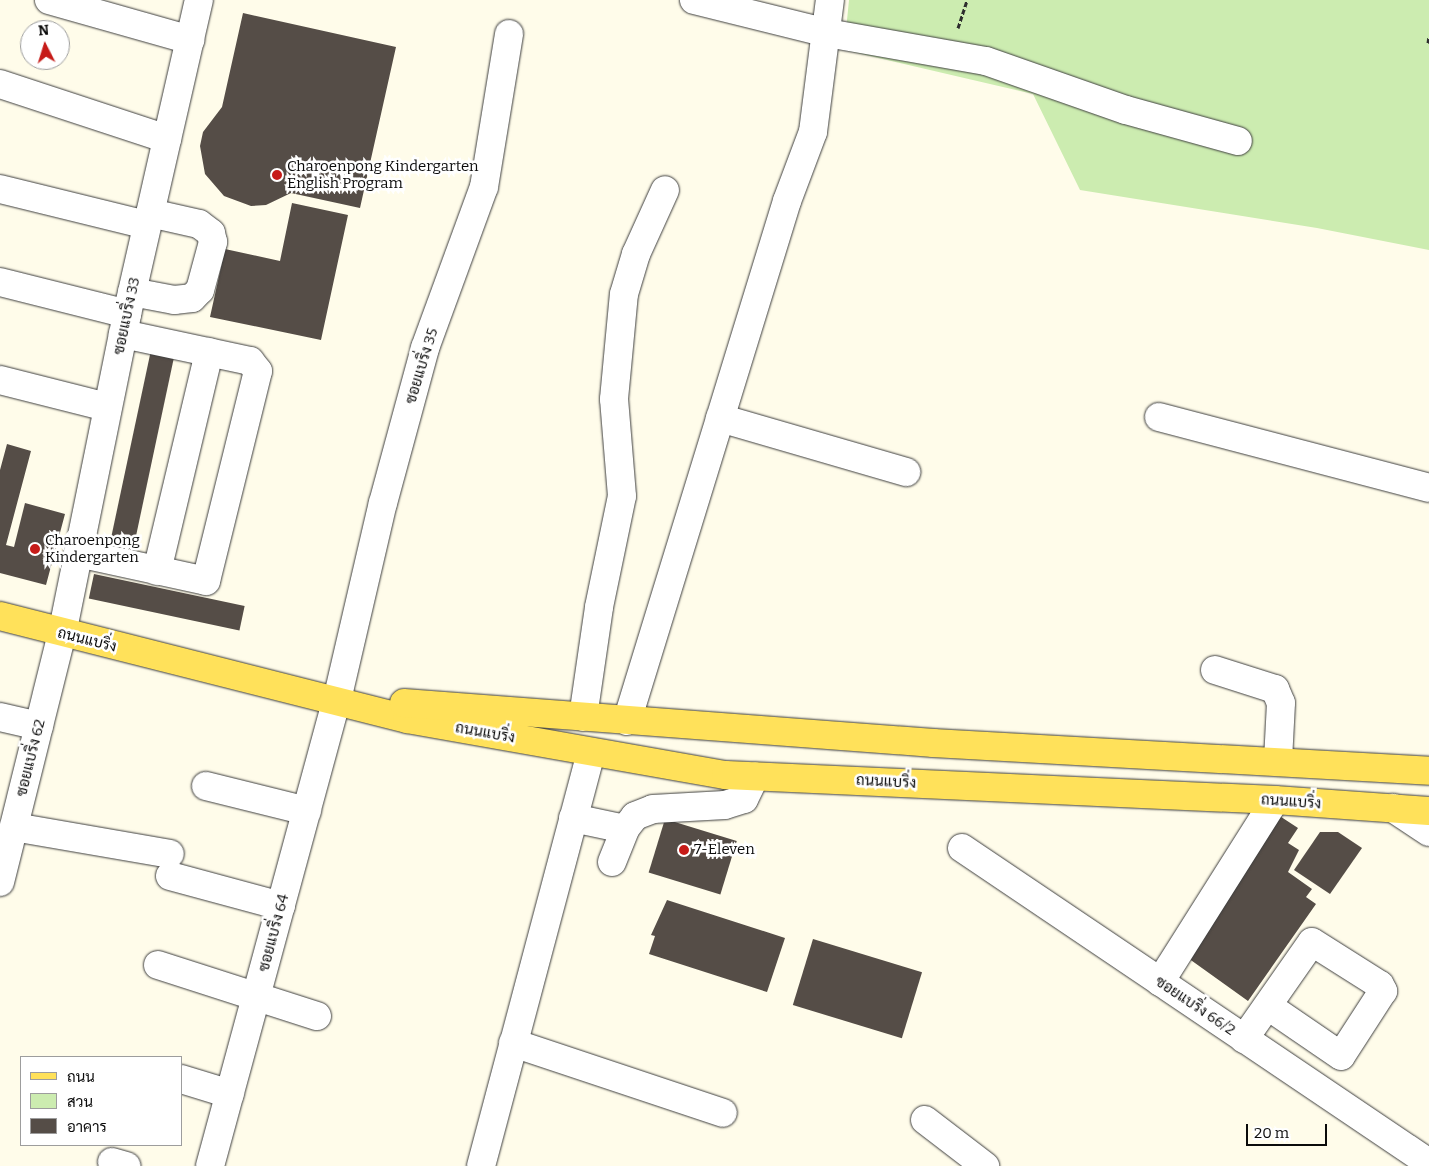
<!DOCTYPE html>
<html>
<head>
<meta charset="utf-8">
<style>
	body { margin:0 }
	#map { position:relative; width:1429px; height:1166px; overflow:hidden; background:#fffcea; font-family:Bitter,Sarabun,serif }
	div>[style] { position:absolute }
	.green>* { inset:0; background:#ccecb0 }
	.building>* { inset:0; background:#554d47; transform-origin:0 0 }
	.path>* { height:3px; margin-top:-1.5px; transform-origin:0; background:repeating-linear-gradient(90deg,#2d2d2d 0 5px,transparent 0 7.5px) }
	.roads { filter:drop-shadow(0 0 1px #3e3e3e) drop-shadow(0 0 1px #3e3e3e) }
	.minor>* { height:28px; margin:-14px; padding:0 14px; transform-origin:14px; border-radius:14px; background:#fff }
	.major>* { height:28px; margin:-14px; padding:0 14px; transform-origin:14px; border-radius:14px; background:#ffe15a }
	.dots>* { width:14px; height:14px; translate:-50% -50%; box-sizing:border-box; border:2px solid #fff; border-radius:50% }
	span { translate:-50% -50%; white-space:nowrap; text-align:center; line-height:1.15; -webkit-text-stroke:5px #fff; paint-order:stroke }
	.poi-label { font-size:15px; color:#0b0b0b }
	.left { translate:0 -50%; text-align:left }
	.street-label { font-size:15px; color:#0b0b0b }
	.legend { position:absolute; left:20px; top:1056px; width:162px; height:90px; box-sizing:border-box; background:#fff; border:1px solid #9d9d9d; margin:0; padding:6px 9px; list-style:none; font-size:15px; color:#0b0b0b }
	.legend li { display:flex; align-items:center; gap:10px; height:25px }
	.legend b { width:25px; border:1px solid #9d9d9d }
	.north { position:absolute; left:20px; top:20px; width:50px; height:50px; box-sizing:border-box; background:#fff; border:1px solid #9d9d9d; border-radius:50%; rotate:355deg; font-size:14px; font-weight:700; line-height:20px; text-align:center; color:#0b0b0b }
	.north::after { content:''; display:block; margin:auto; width:18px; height:22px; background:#c61b18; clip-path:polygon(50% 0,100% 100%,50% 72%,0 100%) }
	.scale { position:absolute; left:1246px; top:1124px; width:81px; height:22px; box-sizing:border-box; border:2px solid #0b0b0b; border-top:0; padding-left:6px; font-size:15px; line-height:18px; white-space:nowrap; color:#0b0b0b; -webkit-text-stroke:4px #fff; paint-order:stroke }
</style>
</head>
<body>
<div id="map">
	<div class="green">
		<i style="clip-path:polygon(849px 0,1429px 0,1429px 250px,1317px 228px,1080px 190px,1033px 94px,844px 50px)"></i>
	</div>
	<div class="building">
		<i style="clip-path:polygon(243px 13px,396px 47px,360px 208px,291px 193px,266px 205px,251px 206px,224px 196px,205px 174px,200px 146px,203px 132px,222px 107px)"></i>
		<i style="clip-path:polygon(292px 203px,348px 215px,321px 340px,210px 317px,225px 249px,280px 261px)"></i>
		<i style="left:151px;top:350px;width:24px;height:209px;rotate:12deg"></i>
		<i style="clip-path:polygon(7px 444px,31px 451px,6px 545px,14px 547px,25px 503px,65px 514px,46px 585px,0 573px,0 470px)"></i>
		<i style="left:94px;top:574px;width:154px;height:25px;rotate:12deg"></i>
		<i style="clip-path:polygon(1272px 811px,1298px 828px,1288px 843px,1299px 850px,1288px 872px,1312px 889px,1306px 897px,1316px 904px,1248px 1001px,1181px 953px)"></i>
		<i style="left:665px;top:819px;width:75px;height:56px;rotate:17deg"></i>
		<i style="clip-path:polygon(1320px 832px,1338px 832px,1362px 848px,1330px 894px,1294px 870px)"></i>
		<i style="clip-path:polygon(667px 900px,785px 938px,767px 992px,649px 954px,655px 936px,651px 935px)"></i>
		<i style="left:813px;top:939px;width:114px;height:69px;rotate:17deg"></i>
	</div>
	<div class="path">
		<i style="left:958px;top:28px;width:29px;rotate:-72deg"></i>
		<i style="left:1428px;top:43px;width:7px;rotate:-82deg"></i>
	</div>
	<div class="roads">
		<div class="minor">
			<i style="left:49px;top:0;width:147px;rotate:15.8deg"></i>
			<i style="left:694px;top:0;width:137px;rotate:13.9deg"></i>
			<i style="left:827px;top:33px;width:161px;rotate:10deg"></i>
			<i style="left:986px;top:61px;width:148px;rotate:19.3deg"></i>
			<i style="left:1126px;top:110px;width:116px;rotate:15.5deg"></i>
			<i style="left:0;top:84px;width:176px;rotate:18.2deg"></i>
			<i style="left:0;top:189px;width:151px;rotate:13.8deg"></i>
			<i style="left:0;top:282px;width:131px;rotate:14.1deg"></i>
			<i style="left:132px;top:292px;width:43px;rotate:10.8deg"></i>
			<i style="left:174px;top:300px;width:18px;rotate:-6deg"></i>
			<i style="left:192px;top:298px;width:11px;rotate:-45deg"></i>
			<i style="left:200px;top:290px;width:50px;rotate:-74.8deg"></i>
			<i style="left:213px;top:242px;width:9px;rotate:-103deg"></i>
			<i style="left:211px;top:233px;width:15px;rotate:-143deg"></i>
			<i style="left:199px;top:224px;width:50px;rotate:-167.3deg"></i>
			<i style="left:0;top:380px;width:110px;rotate:14.2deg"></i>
			<i style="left:1159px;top:417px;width:279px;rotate:14.7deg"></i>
			<i style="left:720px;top:418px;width:194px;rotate:16.2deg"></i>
			<i style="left:78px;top:553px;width:131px;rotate:12.3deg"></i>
			<i style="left:206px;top:581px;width:216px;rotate:-76.1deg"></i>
			<i style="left:258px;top:371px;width:13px;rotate:-129deg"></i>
			<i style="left:250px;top:361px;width:130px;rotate:-168deg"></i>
			<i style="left:157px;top:571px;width:225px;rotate:-76.6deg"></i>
			<i style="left:1215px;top:670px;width:63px;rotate:17.6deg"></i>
			<i style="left:1275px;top:689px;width:15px;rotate:67deg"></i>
			<i style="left:1281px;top:703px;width:58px;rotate:93deg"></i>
			<i style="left:0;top:717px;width:40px;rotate:13deg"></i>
			<i style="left:583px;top:717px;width:111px;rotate:-81.7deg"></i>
			<i style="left:599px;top:607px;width:113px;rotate:-78.3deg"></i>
			<i style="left:622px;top:496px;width:97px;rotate:-94.7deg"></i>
			<i style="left:614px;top:399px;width:105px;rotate:-84.6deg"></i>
			<i style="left:624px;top:294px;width:42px;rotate:-73.3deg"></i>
			<i style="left:636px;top:254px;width:70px;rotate:-65.6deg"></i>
			<i style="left:627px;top:721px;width:544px;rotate:-72.9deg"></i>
			<i style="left:787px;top:201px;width:74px;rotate:-69.4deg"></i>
			<i style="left:813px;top:132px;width:133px;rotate:-82.7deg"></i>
			<i style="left:206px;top:786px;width:104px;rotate:13.9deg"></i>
			<i style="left:1393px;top:808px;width:43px;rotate:33.7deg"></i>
			<i style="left:573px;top:818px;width:53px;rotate:11.9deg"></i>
			<i style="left:14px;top:827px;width:158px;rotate:9.8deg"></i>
			<i style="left:962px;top:848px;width:563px;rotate:34deg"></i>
			<i style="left:612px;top:862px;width:35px;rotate:-68deg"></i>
			<i style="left:625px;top:829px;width:16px;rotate:-52deg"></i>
			<i style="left:635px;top:816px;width:19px;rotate:-21deg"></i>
			<i style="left:653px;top:809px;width:72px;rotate:-3.2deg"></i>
			<i style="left:725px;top:805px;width:20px;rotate:-18deg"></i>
			<i style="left:744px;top:799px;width:25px;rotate:-64deg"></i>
			<i style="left:170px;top:876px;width:115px;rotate:15.1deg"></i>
			<i style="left:0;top:882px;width:256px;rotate:-76deg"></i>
			<i style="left:62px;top:634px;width:327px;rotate:-78.5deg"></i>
			<i style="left:127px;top:314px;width:322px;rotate:-77.1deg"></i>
			<i style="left:158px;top:965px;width:167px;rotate:17.8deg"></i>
			<i style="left:1160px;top:982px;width:215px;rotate:-57.7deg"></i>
			<i style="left:1244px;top:1039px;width:118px;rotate:-55deg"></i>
			<i style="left:1312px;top:942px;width:80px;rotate:32.3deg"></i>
			<i style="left:1380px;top:985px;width:7px;rotate:63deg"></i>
			<i style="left:1383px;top:991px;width:77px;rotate:122.9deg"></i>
			<i style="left:1341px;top:1056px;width:88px;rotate:-145.6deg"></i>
			<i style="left:513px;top:1043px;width:221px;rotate:18.4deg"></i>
			<i style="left:181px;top:1079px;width:51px;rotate:17deg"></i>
			<i style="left:925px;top:1120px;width:76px;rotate:37.5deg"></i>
			<i style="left:112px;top:1162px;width:15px;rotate:16deg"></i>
			<i style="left:210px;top:1166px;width:483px;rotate:-74.8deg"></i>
			<i style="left:337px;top:700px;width:202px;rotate:-76.9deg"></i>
			<i style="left:383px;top:503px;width:161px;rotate:-74.8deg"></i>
			<i style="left:425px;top:348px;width:171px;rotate:-69.9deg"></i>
			<i style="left:484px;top:187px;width:155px;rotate:-80.7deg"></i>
			<i style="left:481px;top:1166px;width:427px;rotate:-75.1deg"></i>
		</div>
		<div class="major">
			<i style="left:0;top:616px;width:420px;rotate:14.2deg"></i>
			<i style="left:407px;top:719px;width:324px;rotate:10deg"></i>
			<i style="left:726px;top:775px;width:550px;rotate:2.61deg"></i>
			<i style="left:1275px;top:800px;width:154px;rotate:4.1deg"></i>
			<i style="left:404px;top:703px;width:531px;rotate:4.32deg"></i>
			<i style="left:933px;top:743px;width:497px;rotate:3.2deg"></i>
		</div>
	</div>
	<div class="dots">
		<i style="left:277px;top:175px;background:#c61b18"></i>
		<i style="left:35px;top:549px;background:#c61b18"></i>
		<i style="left:684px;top:850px;background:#c61b18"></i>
	</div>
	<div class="poi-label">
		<span class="left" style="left:287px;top:175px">Charoenpong Kindergarten<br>English Program</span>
		<span class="left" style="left:45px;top:549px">Charoenpong<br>Kindergarten</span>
		<span class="left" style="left:694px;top:850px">7-Eleven</span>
	</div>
	<div class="street-label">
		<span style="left:127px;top:316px;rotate:-78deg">ซอยแบริ่ง 33</span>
		<span style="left:422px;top:366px;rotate:-73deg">ซอยแบริ่ง 35</span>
		<span style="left:87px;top:640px;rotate:14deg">ถนนแบริ่ง</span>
		<span style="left:485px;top:733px;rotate:10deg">ถนนแบริ่ง</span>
		<span style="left:31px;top:758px;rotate:-76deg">ซอยแบริ่ง 62</span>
		<span style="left:886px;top:782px;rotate:3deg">ถนนแบริ่ง</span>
		<span style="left:1291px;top:802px;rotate:4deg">ถนนแบริ่ง</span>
		<span style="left:274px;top:933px;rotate:-75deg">ซอยแบริ่ง 64</span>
		<span style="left:1195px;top:1006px;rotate:34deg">ซอยแบริ่ง 66/2</span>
	</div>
	<ul class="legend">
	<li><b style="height:6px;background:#ffe15a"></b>ถนน</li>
	<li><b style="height:14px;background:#ccecb0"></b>สวน</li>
	<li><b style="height:14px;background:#554d47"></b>อาคาร</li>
	</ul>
	<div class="north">N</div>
	<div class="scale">20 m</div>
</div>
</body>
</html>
